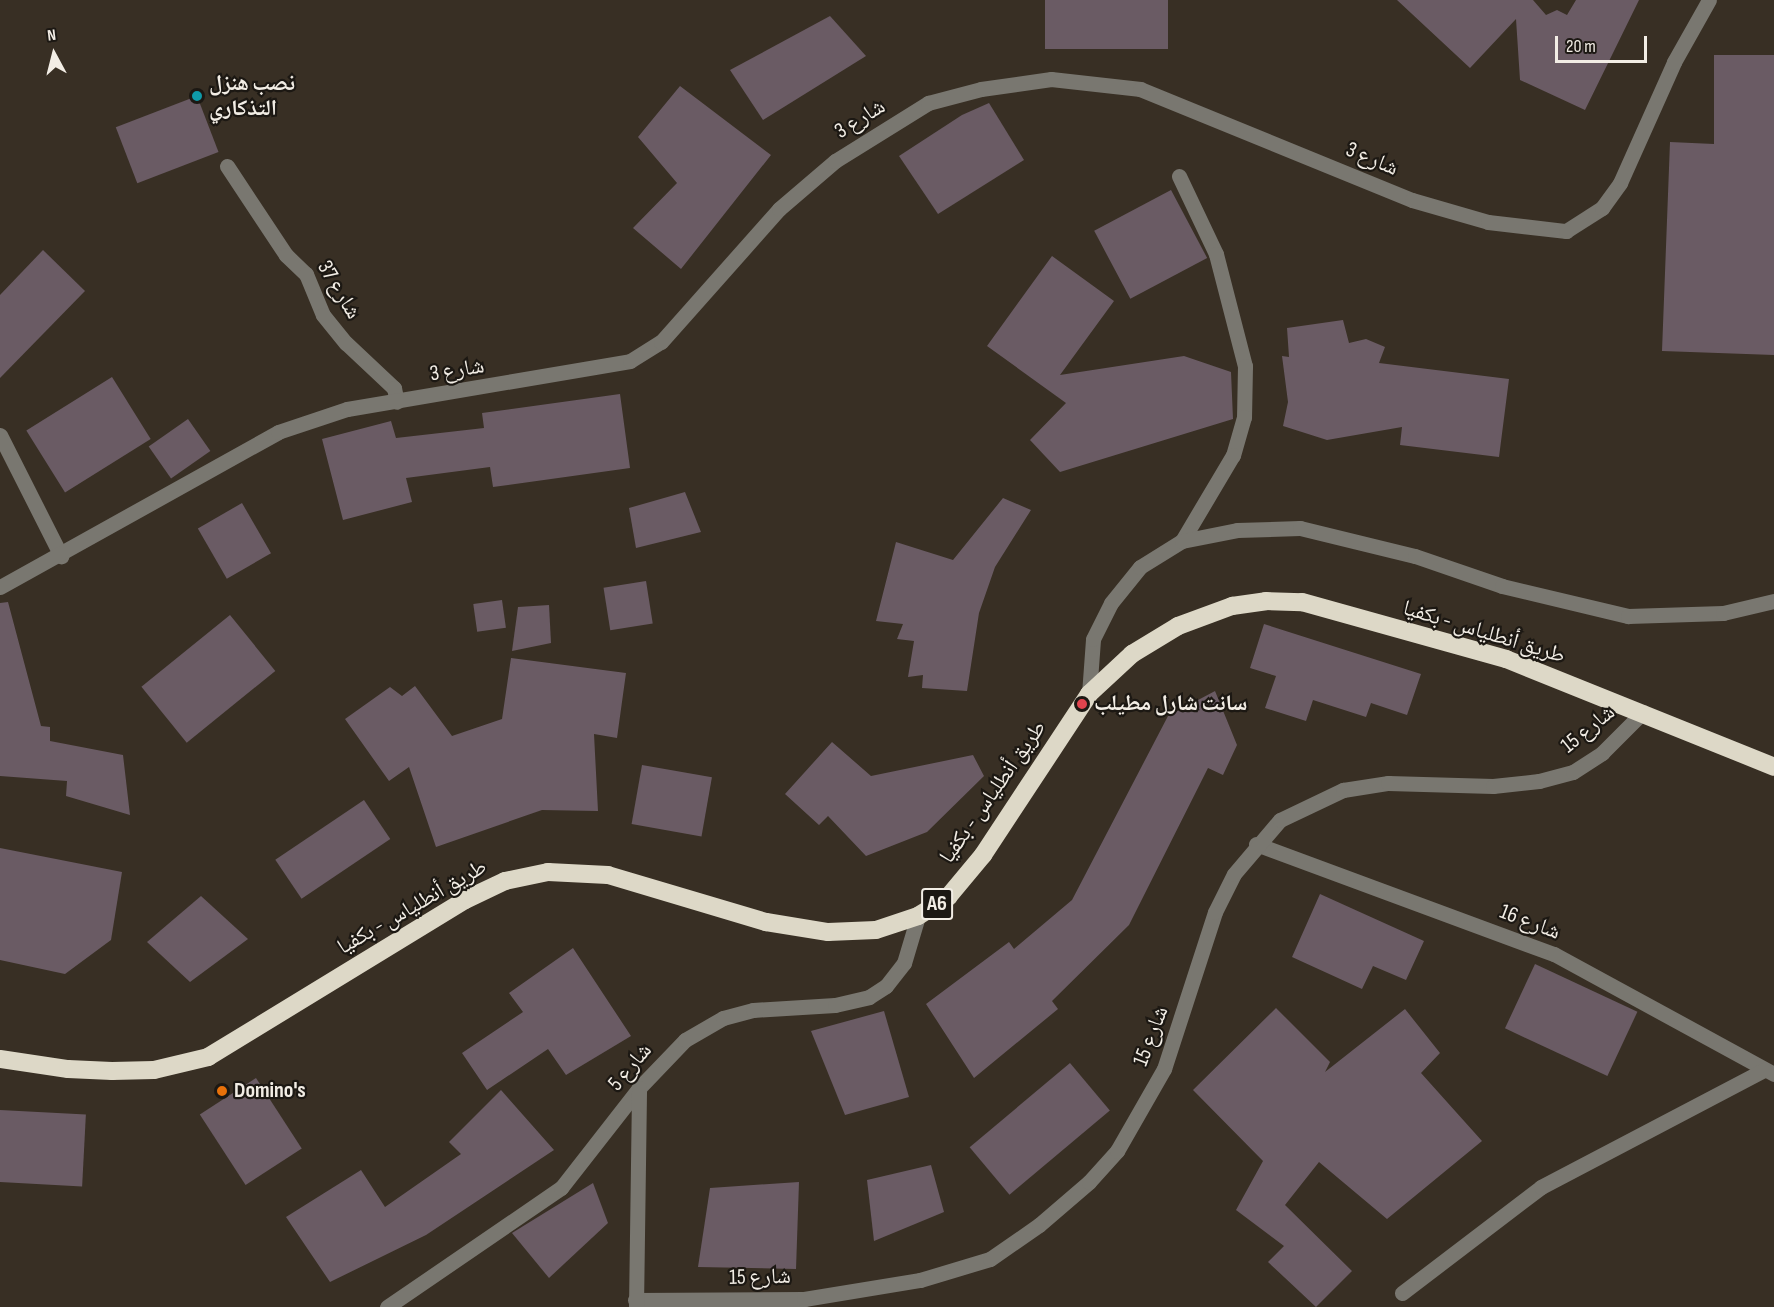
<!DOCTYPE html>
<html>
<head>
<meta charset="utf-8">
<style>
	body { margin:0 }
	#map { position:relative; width:1774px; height:1307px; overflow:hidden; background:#382f24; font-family:"Sofia Sans Condensed","Noto Naskh Arabic",sans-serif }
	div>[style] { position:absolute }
	.building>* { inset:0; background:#6a5b64; transform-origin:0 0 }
	.minor>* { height:15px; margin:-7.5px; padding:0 7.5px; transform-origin:7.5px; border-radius:7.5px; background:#797770 }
	.highway>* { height:18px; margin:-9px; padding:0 9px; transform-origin:9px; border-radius:9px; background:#ddd8c7 }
	.dots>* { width:16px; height:16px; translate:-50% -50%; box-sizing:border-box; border:3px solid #1c1813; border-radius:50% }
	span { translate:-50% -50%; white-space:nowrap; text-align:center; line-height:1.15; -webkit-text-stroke:4.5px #1c1813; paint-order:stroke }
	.shield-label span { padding:2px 4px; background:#1c1813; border:2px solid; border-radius:4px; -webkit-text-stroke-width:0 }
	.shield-label { font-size:21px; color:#f2ede5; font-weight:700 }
	.poi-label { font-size:22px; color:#f2ede5; font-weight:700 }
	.left { translate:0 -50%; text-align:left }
	.street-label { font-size:22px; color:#f2ede5 }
	.north { position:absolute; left:24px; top:24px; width:60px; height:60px; -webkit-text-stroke:4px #1c1813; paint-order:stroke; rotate:353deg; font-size:16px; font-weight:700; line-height:24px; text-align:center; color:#f2ede5 }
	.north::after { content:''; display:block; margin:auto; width:21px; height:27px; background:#f2ede5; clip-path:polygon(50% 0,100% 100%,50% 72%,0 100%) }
	.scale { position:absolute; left:1555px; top:36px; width:92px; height:27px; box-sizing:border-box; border:3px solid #f2ede5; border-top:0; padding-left:8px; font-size:18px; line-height:21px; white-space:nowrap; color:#f2ede5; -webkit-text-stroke:4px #1c1813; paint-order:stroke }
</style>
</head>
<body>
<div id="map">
	<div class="building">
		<i style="left:1045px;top:0;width:123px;height:49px"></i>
		<i style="clip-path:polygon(1397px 0,1533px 0,1546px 15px,1557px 10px,1567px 15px,1576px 0,1639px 0,1585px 110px,1520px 80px,1516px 19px,1470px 68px)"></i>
		<i style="clip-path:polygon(830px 16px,866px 56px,763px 120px,730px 70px)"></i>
		<i style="clip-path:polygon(1714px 55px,1774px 55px,1774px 355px,1662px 351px,1670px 142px,1714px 144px)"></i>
		<i style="clip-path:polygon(680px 86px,771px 155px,681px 269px,633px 228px,677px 183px,638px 137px)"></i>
		<i style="left:197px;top:96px;width:60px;height:87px;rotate:69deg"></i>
		<i style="clip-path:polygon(989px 103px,1024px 160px,938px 214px,899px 156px,962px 115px)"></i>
		<i style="left:1171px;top:190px;width:77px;height:87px;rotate:62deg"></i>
		<i style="clip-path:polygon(43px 250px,85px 291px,0 378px,0 295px)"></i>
		<i style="clip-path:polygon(1052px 256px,1114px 301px,1060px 375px,1184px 356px,1231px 372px,1233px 419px,1060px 472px,1030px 440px,1066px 403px,987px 346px)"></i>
		<i style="clip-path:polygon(1343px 320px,1349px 343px,1366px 339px,1385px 347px,1379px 363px,1509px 379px,1499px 457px,1400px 445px,1402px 427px,1327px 440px,1283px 426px,1288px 402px,1282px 356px,1289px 357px,1287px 328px)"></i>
		<i style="left:112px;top:377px;width:73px;height:101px;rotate:58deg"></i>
		<i style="clip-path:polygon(620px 394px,630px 468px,493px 487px,490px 467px,406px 478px,412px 502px,343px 520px,322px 439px,391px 421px,396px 438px,484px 428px,482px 413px)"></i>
		<i style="left:188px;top:419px;width:39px;height:48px;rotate:55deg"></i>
		<i style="clip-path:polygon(685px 492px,701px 532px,636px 548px,629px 508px)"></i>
		<i style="clip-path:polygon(1003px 498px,1031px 510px,995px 567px,979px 613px,967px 691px,922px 688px,923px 675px,908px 677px,914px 641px,897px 639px,903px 624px,876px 621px,896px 542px,953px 560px)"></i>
		<i style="left:242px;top:503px;width:58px;height:51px;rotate:60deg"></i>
		<i style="left:646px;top:581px;width:43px;height:43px;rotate:81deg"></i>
		<i style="left:502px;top:600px;width:28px;height:29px;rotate:82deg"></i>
		<i style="clip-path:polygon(8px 602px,41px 726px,50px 727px,50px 741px,123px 755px,130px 815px,66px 796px,67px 781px,0 776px,0 603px)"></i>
		<i style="clip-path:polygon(549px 605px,551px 643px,512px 651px,518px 607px)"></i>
		<i style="left:230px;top:615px;width:72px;height:114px;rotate:51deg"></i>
		<i style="clip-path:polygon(1264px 624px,1421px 674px,1407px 715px,1371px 703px,1366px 717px,1313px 700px,1306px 721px,1265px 708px,1276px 676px,1250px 668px)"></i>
		<i style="clip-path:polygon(511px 658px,626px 673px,617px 738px,594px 734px,598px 811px,542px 810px,436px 847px,409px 767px,389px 781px,345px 719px,390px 687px,402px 696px,415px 686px,452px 736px,502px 719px)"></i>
		<i style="clip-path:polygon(1215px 691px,1237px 745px,1223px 775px,1208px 768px,1129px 925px,1052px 1001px,1058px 1009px,974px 1078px,926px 1004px,1009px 942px,1014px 949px,1072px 900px,1168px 716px)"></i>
		<i style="clip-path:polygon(832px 742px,871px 776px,973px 755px,984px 776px,927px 832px,866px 856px,828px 816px,819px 825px,785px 794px)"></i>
		<i style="left:642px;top:765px;width:71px;height:60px;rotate:10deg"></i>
		<i style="left:364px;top:800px;width:47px;height:107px;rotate:56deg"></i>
		<i style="clip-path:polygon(0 848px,122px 872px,111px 940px,65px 974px,0 960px)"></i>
		<i style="clip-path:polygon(1320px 894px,1424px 941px,1406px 980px,1373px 966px,1362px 989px,1292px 957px)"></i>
		<i style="clip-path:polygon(201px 896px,248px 939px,190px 982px,147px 942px)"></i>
		<i style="clip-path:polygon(573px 948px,631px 1036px,566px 1075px,548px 1049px,487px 1090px,462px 1053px,523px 1012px,509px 993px)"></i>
		<i style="left:1535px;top:964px;width:113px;height:71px;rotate:25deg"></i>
		<i style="clip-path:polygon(1276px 1008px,1330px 1062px,1325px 1072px,1405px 1009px,1440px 1053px,1421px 1073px,1482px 1141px,1387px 1219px,1319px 1162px,1285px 1205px,1352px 1271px,1316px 1307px,1268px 1262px,1284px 1246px,1236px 1210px,1263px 1161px,1193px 1090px)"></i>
		<i style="clip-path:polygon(884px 1011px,909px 1097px,845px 1115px,811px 1031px)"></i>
		<i style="left:1070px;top:1063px;width:62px;height:131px;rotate:50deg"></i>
		<i style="left:256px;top:1078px;width:84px;height:67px;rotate:57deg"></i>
		<i style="clip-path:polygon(501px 1090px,554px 1150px,426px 1235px,330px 1282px,286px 1217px,361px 1170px,385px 1207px,461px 1154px,449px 1142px)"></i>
		<i style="left:0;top:1110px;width:86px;height:72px;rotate:3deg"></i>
		<i style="clip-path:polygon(931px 1165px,944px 1212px,874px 1241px,867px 1180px)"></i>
		<i style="clip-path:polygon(799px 1182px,796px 1269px,698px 1267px,710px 1188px)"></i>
		<i style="clip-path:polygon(593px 1183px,608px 1223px,549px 1278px,512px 1233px)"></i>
	</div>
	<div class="minor">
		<i style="left:227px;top:166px;width:107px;rotate:56.5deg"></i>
		<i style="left:286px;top:255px;width:28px;rotate:44deg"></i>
		<i style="left:306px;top:274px;width:44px;rotate:67.5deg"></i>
		<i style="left:323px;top:315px;width:36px;rotate:51deg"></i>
		<i style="left:346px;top:343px;width:66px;rotate:43.2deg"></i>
		<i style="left:394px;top:388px;width:14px;rotate:78deg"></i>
		<i style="left:1179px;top:176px;width:86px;rotate:64.6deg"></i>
		<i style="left:1216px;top:254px;width:116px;rotate:75.5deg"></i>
		<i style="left:1245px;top:366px;width:51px;rotate:91.1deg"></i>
		<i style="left:1244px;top:417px;width:40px;rotate:106deg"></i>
		<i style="left:1233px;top:455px;width:100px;rotate:120.7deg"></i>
		<i style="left:0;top:435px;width:136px;rotate:63.2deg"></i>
		<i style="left:0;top:587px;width:318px;rotate:-29.1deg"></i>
		<i style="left:278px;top:432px;width:73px;rotate:-18.4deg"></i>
		<i style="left:347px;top:409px;width:287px;rotate:-9.6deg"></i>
		<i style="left:630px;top:361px;width:36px;rotate:-32deg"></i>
		<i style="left:661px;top:342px;width:178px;rotate:-48.4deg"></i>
		<i style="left:779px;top:209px;width:74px;rotate:-40.6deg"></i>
		<i style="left:835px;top:161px;width:110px;rotate:-31.9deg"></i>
		<i style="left:928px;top:103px;width:55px;rotate:-14.8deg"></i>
		<i style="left:981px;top:89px;width:71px;rotate:-8.1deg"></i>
		<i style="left:1051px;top:79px;width:90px;rotate:6.4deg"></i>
		<i style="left:1140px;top:89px;width:294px;rotate:22.2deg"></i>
		<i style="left:1412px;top:200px;width:79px;rotate:16.1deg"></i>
		<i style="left:1488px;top:222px;width:79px;rotate:6.6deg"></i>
		<i style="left:1566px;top:231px;width:43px;rotate:-32.6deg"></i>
		<i style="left:1602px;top:208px;width:31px;rotate:-54deg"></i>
		<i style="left:1620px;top:183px;width:133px;rotate:-65.9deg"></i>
		<i style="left:1674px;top:62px;width:71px;rotate:-60.6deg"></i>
		<i style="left:1089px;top:694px;width:55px;rotate:-85.8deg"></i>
		<i style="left:1093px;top:639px;width:40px;rotate:-63.4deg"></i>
		<i style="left:1111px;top:603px;width:46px;rotate:-51.1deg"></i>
		<i style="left:1140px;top:567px;width:49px;rotate:-31.8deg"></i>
		<i style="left:1182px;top:541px;width:56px;rotate:-11.3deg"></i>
		<i style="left:1237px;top:530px;width:63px;rotate:-1.8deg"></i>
		<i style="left:1300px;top:528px;width:118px;rotate:13.7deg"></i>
		<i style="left:1415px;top:556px;width:92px;rotate:19deg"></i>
		<i style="left:1502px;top:586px;width:130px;rotate:13.4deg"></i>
		<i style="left:1628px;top:616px;width:95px;rotate:-1.8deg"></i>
		<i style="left:1723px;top:613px;width:52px;rotate:-13.2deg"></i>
		<i style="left:1256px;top:844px;width:318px;rotate:20.3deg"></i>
		<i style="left:1554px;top:954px;width:251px;rotate:28.6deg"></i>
		<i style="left:1402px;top:1293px;width:175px;rotate:-37.3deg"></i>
		<i style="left:1541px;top:1187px;width:252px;rotate:-27.7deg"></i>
		<i style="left:635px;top:1300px;width:169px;rotate:-0.3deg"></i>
		<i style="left:804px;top:1299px;width:118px;rotate:-9.3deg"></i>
		<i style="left:920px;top:1280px;width:73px;rotate:-16.7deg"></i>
		<i style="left:990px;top:1259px;width:60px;rotate:-34.8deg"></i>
		<i style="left:1039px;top:1225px;width:66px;rotate:-40.7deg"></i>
		<i style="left:1089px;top:1182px;width:42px;rotate:-47.9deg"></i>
		<i style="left:1117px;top:1151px;width:95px;rotate:-60.2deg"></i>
		<i style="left:1164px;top:1069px;width:165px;rotate:-72deg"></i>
		<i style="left:1215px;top:912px;width:42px;rotate:-63.4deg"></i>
		<i style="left:1234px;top:874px;width:71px;rotate:-49.6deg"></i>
		<i style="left:1280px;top:820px;width:70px;rotate:-25.5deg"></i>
		<i style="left:1343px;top:790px;width:46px;rotate:-8.8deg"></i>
		<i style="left:1388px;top:783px;width:105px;rotate:1.6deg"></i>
		<i style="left:1493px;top:786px;width:46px;rotate:-6.2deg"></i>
		<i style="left:1539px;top:781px;width:35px;rotate:-15deg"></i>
		<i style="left:1573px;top:772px;width:35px;rotate:-33deg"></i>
		<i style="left:1602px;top:753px;width:58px;rotate:-45deg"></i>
		<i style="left:387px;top:1307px;width:211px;rotate:-34.4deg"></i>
		<i style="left:561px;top:1188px;width:127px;rotate:-52deg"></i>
		<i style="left:639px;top:1088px;width:66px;rotate:-46.2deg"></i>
		<i style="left:685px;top:1040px;width:44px;rotate:-30.1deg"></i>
		<i style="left:723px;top:1018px;width:31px;rotate:-15deg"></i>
		<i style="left:753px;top:1010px;width:82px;rotate:-3.5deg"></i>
		<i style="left:835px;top:1005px;width:35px;rotate:-13deg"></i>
		<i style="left:869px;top:997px;width:20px;rotate:-33deg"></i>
		<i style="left:886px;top:986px;width:29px;rotate:-52deg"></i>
		<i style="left:904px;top:963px;width:49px;rotate:-73.4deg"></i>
		<i style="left:636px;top:1307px;width:219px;rotate:-89.2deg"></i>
	</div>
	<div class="highway">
		<i style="left:0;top:1059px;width:69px;rotate:8.4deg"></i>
		<i style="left:68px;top:1069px;width:44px;rotate:2.6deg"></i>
		<i style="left:112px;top:1071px;width:42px;rotate:-1.4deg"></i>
		<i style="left:154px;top:1070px;width:56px;rotate:-13.5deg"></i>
		<i style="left:208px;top:1057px;width:301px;rotate:-31.4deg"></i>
		<i style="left:465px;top:900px;width:44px;rotate:-25.4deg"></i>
		<i style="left:505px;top:881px;width:44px;rotate:-11.8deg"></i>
		<i style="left:548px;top:872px;width:60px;rotate:2.9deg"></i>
		<i style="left:608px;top:875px;width:165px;rotate:16.6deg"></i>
		<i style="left:766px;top:922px;width:63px;rotate:9.2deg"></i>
		<i style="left:828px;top:932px;width:48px;rotate:-2.4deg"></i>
		<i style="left:876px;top:930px;width:44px;rotate:-18.4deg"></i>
		<i style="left:918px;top:916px;width:36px;rotate:-32deg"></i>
		<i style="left:948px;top:897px;width:55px;rotate:-50.2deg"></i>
		<i style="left:983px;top:855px;width:193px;rotate:-56.6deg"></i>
		<i style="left:1089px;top:694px;width:59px;rotate:-42.9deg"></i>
		<i style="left:1132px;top:654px;width:54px;rotate:-31.3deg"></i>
		<i style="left:1178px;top:626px;width:58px;rotate:-20.3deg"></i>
		<i style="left:1232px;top:606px;width:34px;rotate:-8deg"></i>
		<i style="left:1266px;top:601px;width:36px;rotate:2deg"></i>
		<i style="left:1302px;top:602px;width:212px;rotate:15.6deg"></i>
		<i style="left:1506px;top:659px;width:289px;rotate:21.9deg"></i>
	</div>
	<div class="dots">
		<i style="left:197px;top:96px;background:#0f9aa8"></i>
		<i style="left:1082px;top:704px;background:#e0444e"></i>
		<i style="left:222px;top:1091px;background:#e8710a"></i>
	</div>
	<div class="shield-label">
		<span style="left:937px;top:904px">A6</span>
	</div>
	<div class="poi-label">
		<span class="left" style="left:209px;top:96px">نصب هنزل<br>التذكاري</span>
		<span class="left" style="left:1094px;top:704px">سانت شارل مطيلب</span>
		<span class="left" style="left:234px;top:1091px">Domino's</span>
	</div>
	<div class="street-label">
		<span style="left:860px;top:119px;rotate:-32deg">شارع 3</span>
		<span style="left:1372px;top:159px;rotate:23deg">شارع 3</span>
		<span style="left:339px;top:290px;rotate:59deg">شارع 37</span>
		<span style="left:457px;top:370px;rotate:-9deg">شارع 3</span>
		<span style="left:1484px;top:632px;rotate:17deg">طريق أنطلياس - بكفيا</span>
		<span style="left:1588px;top:729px;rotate:-39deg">شارع 15</span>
		<span style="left:993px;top:792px;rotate:-55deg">طريق أنطلياس - بكفيا</span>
		<span style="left:412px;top:907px;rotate:-30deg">طريق أنطلياس - بكفيا</span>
		<span style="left:1530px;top:922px;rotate:21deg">شارع 16</span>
		<span style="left:1151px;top:1036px;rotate:-69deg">شارع 15</span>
		<span style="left:630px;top:1067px;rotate:-50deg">شارع 5</span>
		<span style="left:760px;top:1277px;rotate:-1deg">شارع 15</span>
	</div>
	<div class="north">N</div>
	<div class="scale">20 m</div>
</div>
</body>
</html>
